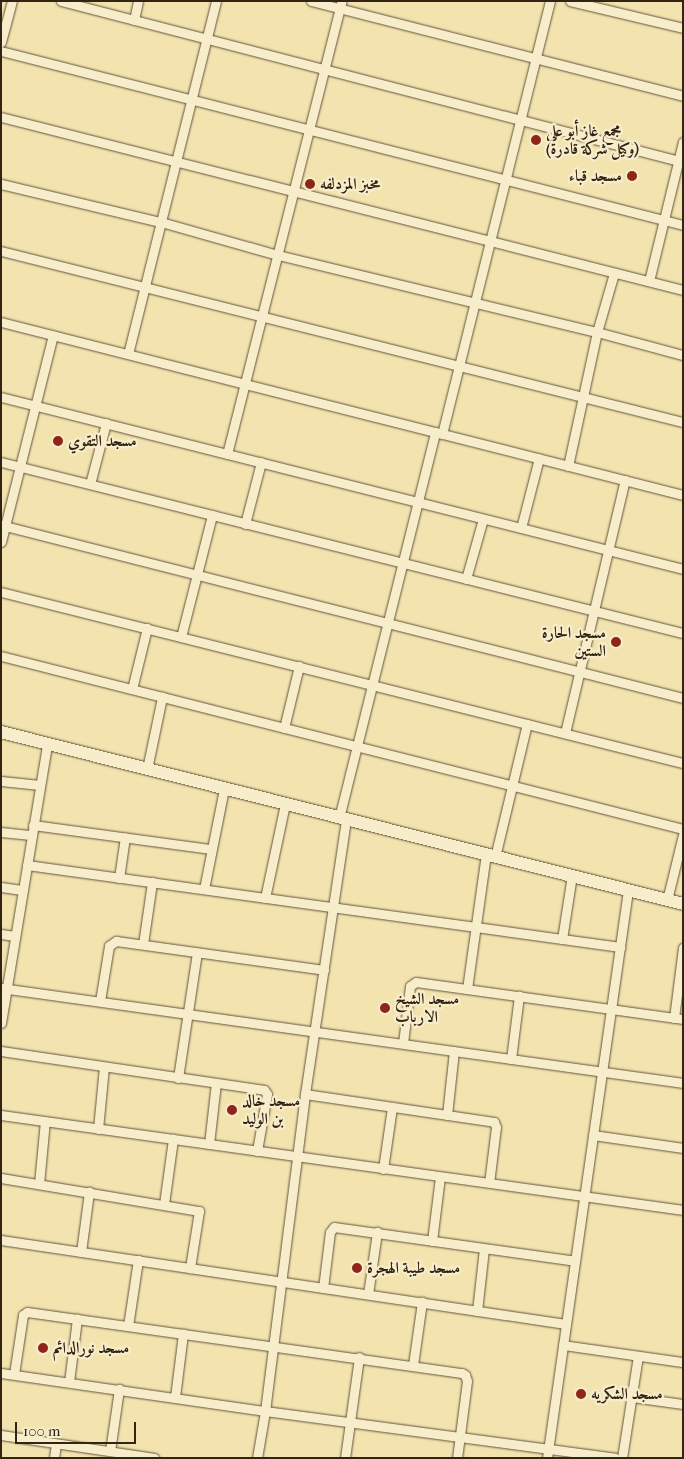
<!DOCTYPE html>
<html>
<head>
<meta charset="utf-8">
<style>
	body { margin:0 }
	#map { position:relative; width:684px; height:1459px; overflow:hidden; background:#f3e3af; font-family:"IM FELL French Canon",Amiri,serif }
	div>[style] { position:absolute }
	.roads { filter:drop-shadow(0 0 1px #62543b) drop-shadow(0 0 1px #62543b) }
	.street>* { height:9px; margin:-4.5px; padding:0 4.5px; transform-origin:4.5px; border-radius:4.5px; background:#f7edcb }
	.secondary>* { height:12px; margin:-6px; padding:0 6px; transform-origin:6px; border-radius:6px; background:#f7edcb }
	.dots>* { width:14px; height:14px; translate:-50% -50%; box-sizing:border-box; border:2px solid #f7edcb; border-radius:50% }
	span { translate:-50% -50%; white-space:nowrap; text-align:center; line-height:1.15; -webkit-text-stroke:4.5px #f7edcb; paint-order:stroke }
	.poi-label { font-size:16px; color:#312414; font-weight:700 }
	.left { translate:0 -50%; text-align:left }
	.right { translate:-100% -50%; text-align:right }
	.frame { position:absolute; inset:0; border:2px solid #312414; pointer-events:none }
	.scale { position:absolute; left:15px; top:1422px; width:121px; height:22px; box-sizing:border-box; border:2px solid #312414; border-top:0; padding-left:6px; font-size:15px; line-height:18px; white-space:nowrap; color:#312414; -webkit-text-stroke:4px #f7edcb; paint-order:stroke }
</style>
</head>
<body>
<div id="map">
	<div class="roads">
		<div class="street">
			<i style="left:61px;top:1px;width:642px;rotate:14.51deg"></i>
			<i style="left:311px;top:1px;width:384px;rotate:14.3deg"></i>
			<i style="left:570px;top:1px;width:116px;rotate:13.4deg"></i>
			<i style="left:134px;top:20px;width:19px;rotate:-78deg"></i>
			<i style="left:1px;top:42px;width:42px;rotate:-75deg"></i>
			<i style="left:1px;top:51px;width:704px;rotate:14.31deg"></i>
			<i style="left:1px;top:117px;width:704px;rotate:14.23deg"></i>
			<i style="left:1px;top:184px;width:164px;rotate:13.4deg"></i>
			<i style="left:161px;top:222px;width:122px;rotate:15.8deg"></i>
			<i style="left:278px;top:255px;width:328px;rotate:13.6deg"></i>
			<i style="left:597px;top:332px;width:89px;rotate:15deg"></i>
			<i style="left:1px;top:251px;width:703px;rotate:14.08deg"></i>
			<i style="left:649px;top:281px;width:143px;rotate:-76.3deg"></i>
			<i style="left:1px;top:322px;width:704px;rotate:14.23deg"></i>
			<i style="left:128px;top:354px;width:364px;rotate:-76deg"></i>
			<i style="left:1px;top:397px;width:703px;rotate:14.15deg"></i>
			<i style="left:442px;top:434px;width:446px;rotate:-76deg"></i>
			<i style="left:227px;top:454px;width:467px;rotate:-75.8deg"></i>
			<i style="left:1px;top:462px;width:703px;rotate:14.08deg"></i>
			<i style="left:568px;top:466px;width:137px;rotate:-77.8deg"></i>
			<i style="left:597px;top:332px;width:61px;rotate:-73.9deg"></i>
			<i style="left:90px;top:484px;width:63px;rotate:-75.3deg"></i>
			<i style="left:245px;top:524px;width:64px;rotate:-75.5deg"></i>
			<i style="left:1px;top:525px;width:704px;rotate:14.23deg"></i>
			<i style="left:521px;top:528px;width:72px;rotate:-75.6deg"></i>
			<i style="left:1px;top:542px;width:213px;rotate:-75.9deg"></i>
			<i style="left:466px;top:579px;width:62px;rotate:-74.2deg"></i>
			<i style="left:1px;top:592px;width:703px;rotate:14.08deg"></i>
			<i style="left:181px;top:637px;width:126px;rotate:-75.7deg"></i>
			<i style="left:1px;top:656px;width:704px;rotate:14.23deg"></i>
			<i style="left:132px;top:689px;width:63px;rotate:-76.2deg"></i>
			<i style="left:284px;top:728px;width:64px;rotate:-76.4deg"></i>
			<i style="left:565px;top:733px;width:260px;rotate:-76.7deg"></i>
			<i style="left:147px;top:769px;width:74px;rotate:-78.2deg"></i>
			<i style="left:1px;top:781px;width:39px;rotate:6deg"></i>
			<i style="left:339px;top:818px;width:398px;rotate:-76deg"></i>
			<i style="left:33px;top:825px;width:180px;rotate:7.7deg"></i>
			<i style="left:1px;top:832px;width:30px;rotate:6deg"></i>
			<i style="left:495px;top:857px;width:137px;rotate:-76.5deg"></i>
			<i style="left:27px;top:865px;width:599px;rotate:7.87deg"></i>
			<i style="left:119px;top:878px;width:41px;rotate:-81.7deg"></i>
			<i style="left:1px;top:887px;width:21px;rotate:8deg"></i>
			<i style="left:204px;top:889px;width:102px;rotate:-78.7deg"></i>
			<i style="left:265px;top:898px;width:96px;rotate:-78deg"></i>
			<i style="left:667px;top:900px;width:67px;rotate:-76.2deg"></i>
			<i style="left:1px;top:934px;width:14px;rotate:8deg"></i>
			<i style="left:562px;top:939px;width:65px;rotate:-81.1deg"></i>
			<i style="left:143px;top:944px;width:63px;rotate:-81.7deg"></i>
			<i style="left:1px;top:988px;width:689px;rotate:7.93deg"></i>
			<i style="left:467px;top:989px;width:136px;rotate:-82deg"></i>
			<i style="left:100px;top:1001px;width:56px;rotate:-80.7deg"></i>
			<i style="left:109px;top:946px;width:9px;rotate:-36deg"></i>
			<i style="left:116px;top:941px;width:210px;rotate:7.9deg"></i>
			<i style="left:674px;top:1018px;width:71px;rotate:-82.7deg"></i>
			<i style="left:1px;top:1023px;width:283px;rotate:-80.6deg"></i>
			<i style="left:403px;top:1043px;width:57px;rotate:-83deg"></i>
			<i style="left:410px;top:986px;width:7px;rotate:-34deg"></i>
			<i style="left:416px;top:982px;width:270px;rotate:7.9deg"></i>
			<i style="left:1px;top:1051px;width:266px;rotate:8.4deg"></i>
			<i style="left:264px;top:1090px;width:5px;rotate:53deg"></i>
			<i style="left:267px;top:1094px;width:58px;rotate:100deg"></i>
			<i style="left:511px;top:1059px;width:64px;rotate:-82.8deg"></i>
			<i style="left:178px;top:1078px;width:127px;rotate:-81.4deg"></i>
			<i style="left:305px;top:1094px;width:191px;rotate:8.4deg"></i>
			<i style="left:494px;top:1122px;width:5px;rotate:68deg"></i>
			<i style="left:496px;top:1127px;width:56px;rotate:97.1deg"></i>
			<i style="left:1px;top:1115px;width:689px;rotate:7.93deg"></i>
			<i style="left:447px;top:1115px;width:64px;rotate:-83.8deg"></i>
			<i style="left:98px;top:1129px;width:62px;rotate:-84.5deg"></i>
			<i style="left:593px;top:1135px;width:91px;rotate:8.2deg"></i>
			<i style="left:209px;top:1144px;width:61px;rotate:-83.5deg"></i>
			<i style="left:383px;top:1169px;width:63px;rotate:-81.7deg"></i>
			<i style="left:1px;top:1178px;width:201px;rotate:9.5deg"></i>
			<i style="left:199px;top:1211px;width:58px;rotate:99deg"></i>
			<i style="left:39px;top:1184px;width:63px;rotate:-84.6deg"></i>
			<i style="left:164px;top:1204px;width:66px;rotate:-82.1deg"></i>
			<i style="left:1px;top:1240px;width:571px;rotate:8.46deg"></i>
			<i style="left:432px;top:1241px;width:64px;rotate:-82.9deg"></i>
			<i style="left:81px;top:1252px;width:61px;rotate:-82.4deg"></i>
			<i style="left:323px;top:1288px;width:56px;rotate:-82.9deg"></i>
			<i style="left:330px;top:1232px;width:6px;rotate:-51deg"></i>
			<i style="left:334px;top:1227px;width:243px;rotate:8deg"></i>
			<i style="left:368px;top:1294px;width:63px;rotate:-81.7deg"></i>
			<i style="left:477px;top:1311px;width:62px;rotate:-83.6deg"></i>
			<i style="left:128px;top:1326px;width:67px;rotate:-81.4deg"></i>
			<i style="left:563px;top:1345px;width:121px;rotate:8.1deg"></i>
			<i style="left:413px;top:1365px;width:64px;rotate:-81.9deg"></i>
			<i style="left:1px;top:1373px;width:267px;rotate:8.2deg"></i>
			<i style="left:265px;top:1411px;width:353px;rotate:7.6deg"></i>
			<i style="left:14px;top:1374px;width:60px;rotate:-81.3deg"></i>
			<i style="left:23px;top:1315px;width:5px;rotate:-37deg"></i>
			<i style="left:27px;top:1312px;width:439px;rotate:8deg"></i>
			<i style="left:462px;top:1373px;width:4px;rotate:34deg"></i>
			<i style="left:465px;top:1375px;width:6px;rotate:72deg"></i>
			<i style="left:467px;top:1381px;width:78px;rotate:97.4deg"></i>
			<i style="left:69px;top:1382px;width:64px;rotate:-82.8deg"></i>
			<i style="left:175px;top:1397px;width:64px;rotate:-82.8deg"></i>
			<i style="left:632px;top:1397px;width:51px;rotate:7.8deg"></i>
			<i style="left:1px;top:1435px;width:155px;rotate:8.5deg"></i>
			<i style="left:110px;top:1451px;width:63px;rotate:-81.7deg"></i>
			<i style="left:54px;top:1458px;width:14px;rotate:-82deg"></i>
			<i style="left:257px;top:1458px;width:48px;rotate:-80.3deg"></i>
			<i style="left:265px;top:1411px;width:320px;rotate:-82.8deg"></i>
			<i style="left:305px;top:1094px;width:278px;rotate:-81.5deg"></i>
			<i style="left:345px;top:1458px;width:102px;rotate:-82.1deg"></i>
			<i style="left:547px;top:1458px;width:574px;rotate:-81.88deg"></i>
			<i style="left:622px;top:1458px;width:103px;rotate:-81.1deg"></i>
		</div>
		<div class="secondary">
			<i style="left:1px;top:732px;width:703px;rotate:14.15deg"></i>
		</div>
	</div>
	<div class="dots">
		<i style="left:536px;top:140px;background:#8f2418"></i>
		<i style="left:632px;top:176px;background:#8f2418"></i>
		<i style="left:310px;top:184px;background:#8f2418"></i>
		<i style="left:58px;top:441px;background:#8f2418"></i>
		<i style="left:616px;top:642px;background:#8f2418"></i>
		<i style="left:385px;top:1008px;background:#8f2418"></i>
		<i style="left:232px;top:1110px;background:#8f2418"></i>
		<i style="left:357px;top:1268px;background:#8f2418"></i>
		<i style="left:43px;top:1348px;background:#8f2418"></i>
		<i style="left:581px;top:1394px;background:#8f2418"></i>
	</div>
	<div class="poi-label">
		<span class="left" style="left:546px;top:140px">مجمع غاز أبو علي<br>(وكيل شركة قادرة)</span>
		<span class="right" style="left:622px;top:176px">مسجد قباء</span>
		<span class="left" style="left:320px;top:184px">مخبز المزدلفه</span>
		<span class="left" style="left:68px;top:441px">مسجد التقوي</span>
		<span class="right" style="left:606px;top:642px">مسجد الحارة<br>الستين</span>
		<span class="left" style="left:395px;top:1008px">مسجد الشيخ<br>الارباب</span>
		<span class="left" style="left:242px;top:1110px">مسجد خالد<br>بن الوليد</span>
		<span class="left" style="left:367px;top:1268px">مسجد طيبة الهجرة</span>
		<span class="left" style="left:53px;top:1348px">مسجد نورالدائم</span>
		<span class="left" style="left:591px;top:1394px">مسجد الشكريه</span>
	</div>
	<div class="frame"></div>
	<div class="scale">100 m</div>
</div>
</body>
</html>
